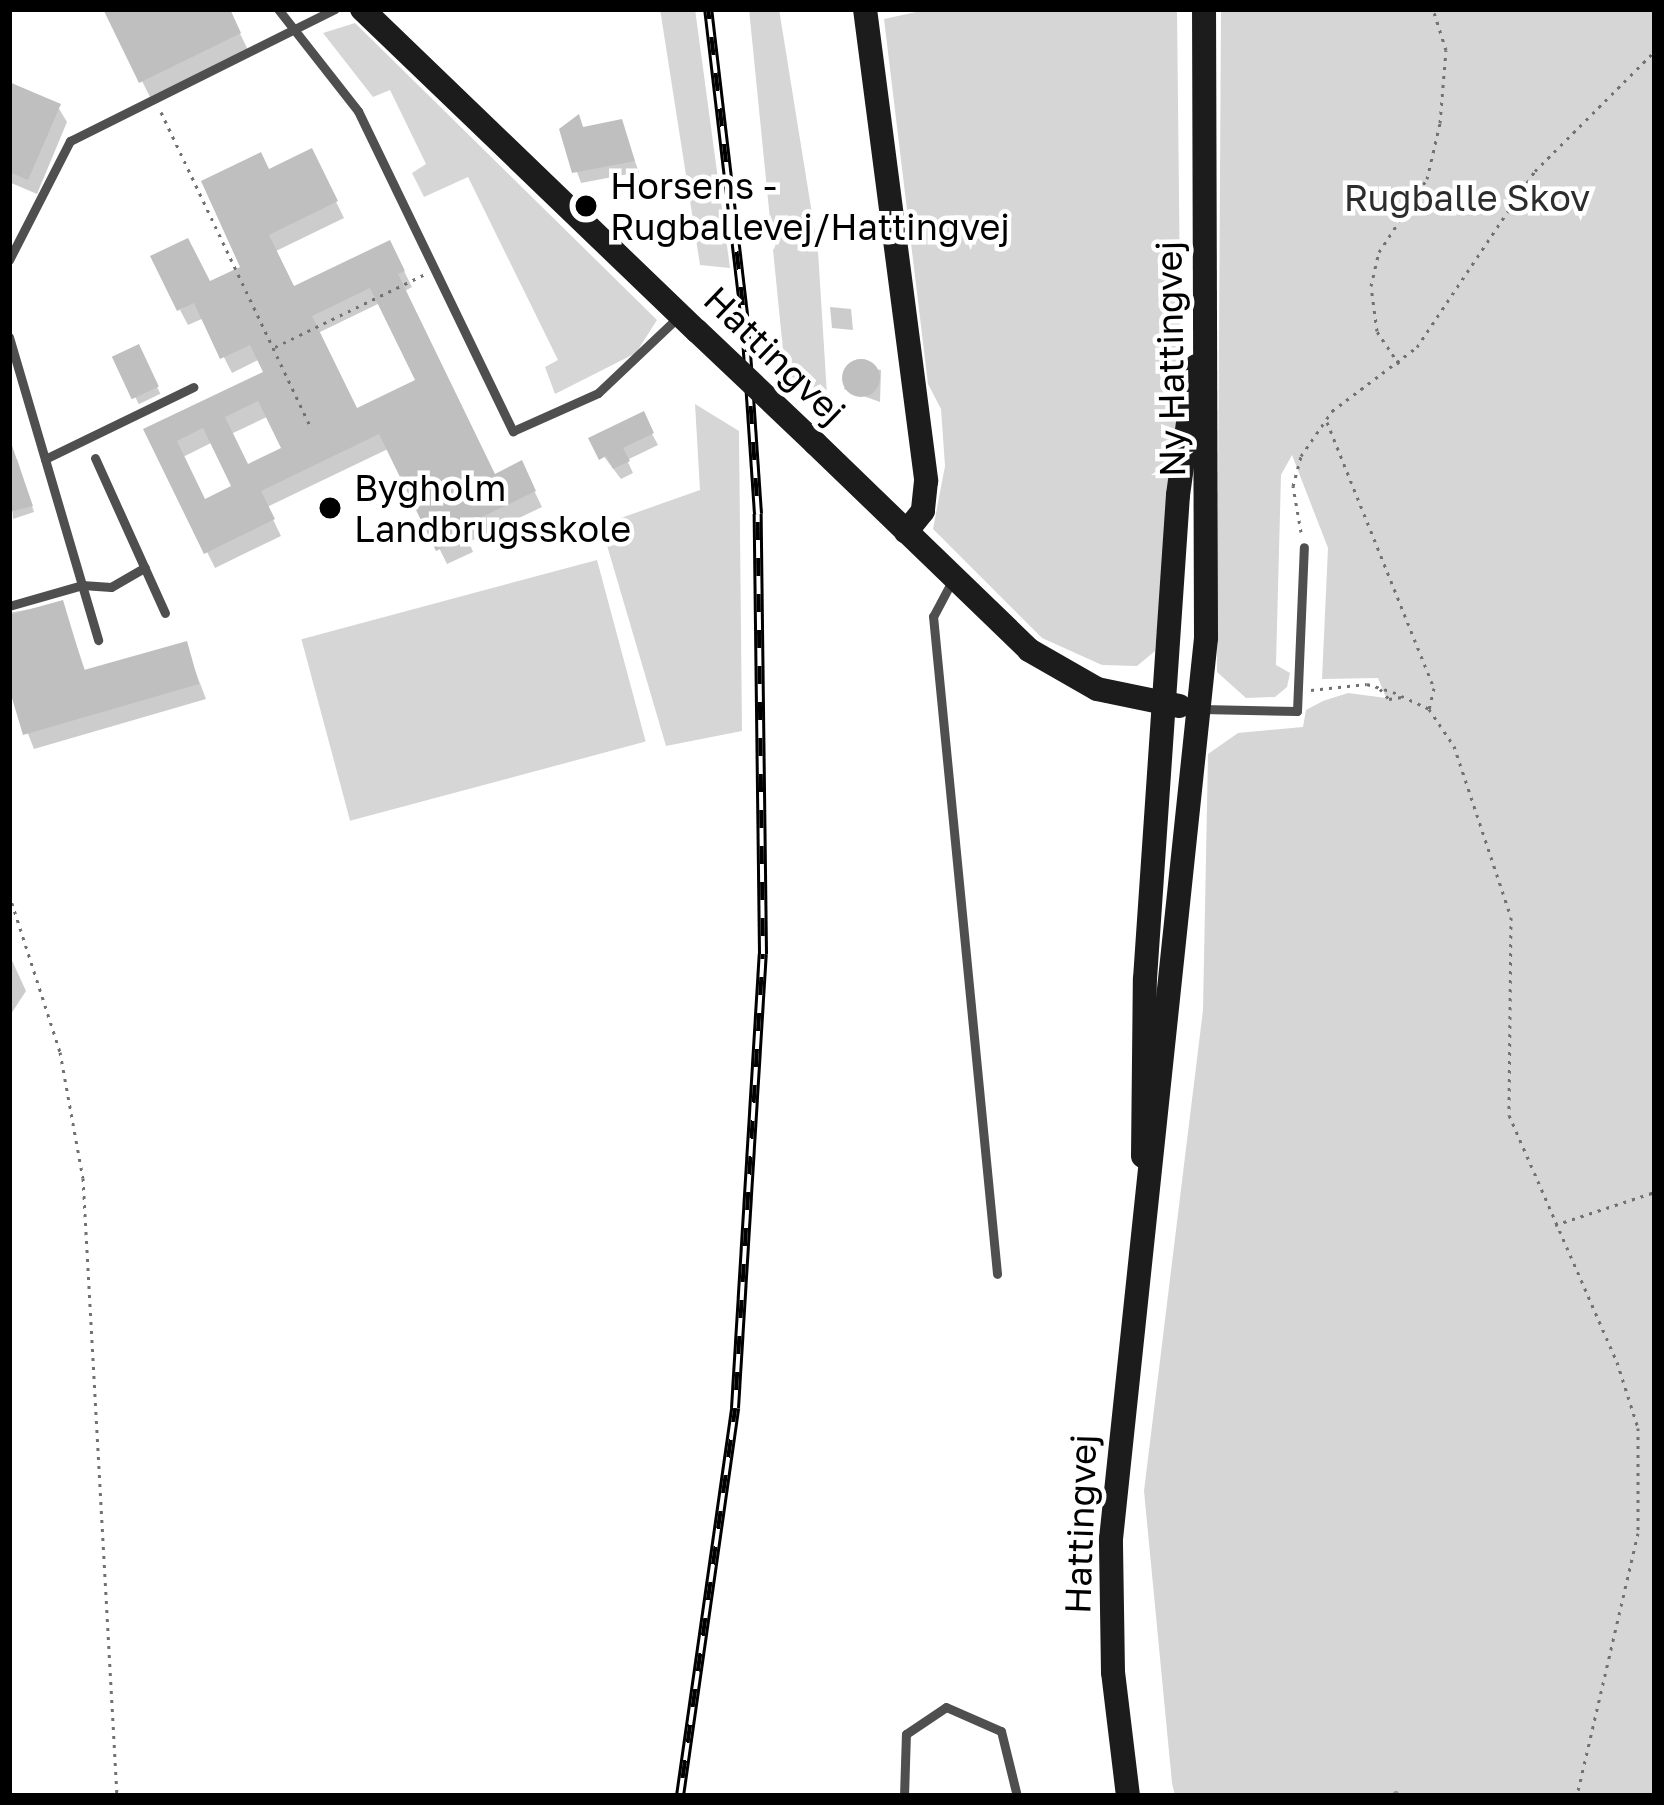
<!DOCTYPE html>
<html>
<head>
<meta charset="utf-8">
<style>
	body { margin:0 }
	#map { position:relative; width:1664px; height:1805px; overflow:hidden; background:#fff; font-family:"Golos Text",sans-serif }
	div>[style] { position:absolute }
	.green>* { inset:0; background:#d6d6d6; transform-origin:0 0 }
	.shadow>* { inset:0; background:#0003; transform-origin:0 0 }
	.stream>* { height:6px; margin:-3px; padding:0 3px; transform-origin:3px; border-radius:3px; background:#9d9d9d }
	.building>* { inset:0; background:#bfbfbf; transform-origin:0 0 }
	.round { border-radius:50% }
	.path>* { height:3px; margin-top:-1.5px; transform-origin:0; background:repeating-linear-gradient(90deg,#717171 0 3px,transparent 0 9px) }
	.lane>* { height:9px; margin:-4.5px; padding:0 4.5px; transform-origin:4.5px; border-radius:4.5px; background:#4f4f4f }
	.secondary>* { height:24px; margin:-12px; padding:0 12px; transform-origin:12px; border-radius:12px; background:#1c1c1c }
	.rail>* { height:10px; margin-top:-5px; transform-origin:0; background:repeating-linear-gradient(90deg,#fff 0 18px,#000 0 36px); box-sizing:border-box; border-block:3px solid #000 }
	.secondary-bridge>* { height:24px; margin:-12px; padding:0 12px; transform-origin:12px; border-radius:12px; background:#1c1c1c }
	.dots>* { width:33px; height:33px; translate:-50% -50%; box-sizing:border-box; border:6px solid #fff; border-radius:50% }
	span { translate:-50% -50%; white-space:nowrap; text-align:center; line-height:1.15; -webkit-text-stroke:9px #fff; paint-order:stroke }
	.poi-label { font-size:36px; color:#000 }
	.left { translate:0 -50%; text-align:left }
	.park-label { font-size:36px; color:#2d2d2d }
	.street-label { font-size:36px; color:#000 }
	.frame { position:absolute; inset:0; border:12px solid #000; pointer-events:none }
</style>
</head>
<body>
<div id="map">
	<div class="green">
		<i style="clip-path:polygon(660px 9px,695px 9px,730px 268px,700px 265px)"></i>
		<i style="clip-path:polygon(749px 9px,779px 9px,818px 251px,828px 411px,785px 370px)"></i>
		<i style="clip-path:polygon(930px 9px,1177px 9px,1181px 385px,1155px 651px,1137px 666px,1102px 665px,1042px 638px,933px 529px,945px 466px,941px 409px,928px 384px,884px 19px)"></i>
		<i style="clip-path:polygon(1221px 9px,1655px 9px,1655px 1796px,1175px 1796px,1172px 1783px,1144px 1491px,1203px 1010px,1208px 754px,1238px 733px,1303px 727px,1306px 710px,1323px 701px,1348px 693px,1386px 698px,1378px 678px,1322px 679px,1328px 548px,1292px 455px,1281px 475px,1276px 665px,1290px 673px,1287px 687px,1275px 697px,1246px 698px,1217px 672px)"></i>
		<i style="clip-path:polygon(355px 23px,657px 320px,636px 353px,555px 394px,545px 367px,558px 360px,468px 177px,424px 197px,412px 173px,426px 164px,390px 90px,373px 97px,323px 33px)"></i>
		<i style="clip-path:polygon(695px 404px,739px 431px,742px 731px,666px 746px,601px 525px,700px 490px)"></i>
		<i style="left:597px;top:560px;width:188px;height:306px;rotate:75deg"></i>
	</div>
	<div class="shadow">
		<i style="clip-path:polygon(106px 9px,228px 9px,248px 50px,150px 97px)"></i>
		<i style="clip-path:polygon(9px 85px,58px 107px,67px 122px,37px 194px,9px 182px)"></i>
		<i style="clip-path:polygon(578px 118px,585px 130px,620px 122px,639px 172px,581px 183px,562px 130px)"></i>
		<i style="clip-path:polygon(evenodd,319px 167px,344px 218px,276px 251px,294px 290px,398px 259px,412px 287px,405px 291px,495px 477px,529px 480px,542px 507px,469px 542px,473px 552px,447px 564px,390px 448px,267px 507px,281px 536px,215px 568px,147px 431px,267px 373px,260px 359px,232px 373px,204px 318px,188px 325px,180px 310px,244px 268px,269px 172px,319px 167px,380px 303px,419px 382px,357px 412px,318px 333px,380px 303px,319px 167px,269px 416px,285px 449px,248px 467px,231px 434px,269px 416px,319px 167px,213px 442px,235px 487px,205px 502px,183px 457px,213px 442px)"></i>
		<i style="clip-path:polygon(830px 307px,851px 309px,853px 330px,832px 328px)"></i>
		<i style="left:138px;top:348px;width:51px;height:24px;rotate:64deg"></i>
		<i style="clip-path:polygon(852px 364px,881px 370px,880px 402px,844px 389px)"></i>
		<i style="clip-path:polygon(642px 415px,658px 445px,627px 460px,633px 473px,621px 479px,599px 450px)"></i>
		<i style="clip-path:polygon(17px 459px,34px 512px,13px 519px,9px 461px)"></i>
		<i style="clip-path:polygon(62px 603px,86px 673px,185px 644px,206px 699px,34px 749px,9px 686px,9px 613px)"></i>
		<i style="clip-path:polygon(9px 954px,26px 991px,9px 1017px)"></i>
	</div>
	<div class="stream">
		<i style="left:1396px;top:1794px;width:2px;rotate:63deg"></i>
	</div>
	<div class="building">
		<i style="clip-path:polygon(103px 9px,230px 9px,241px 33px,139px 83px)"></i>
		<i style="clip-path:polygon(9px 82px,61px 104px,28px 180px,9px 172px)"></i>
		<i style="clip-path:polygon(579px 114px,583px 127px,622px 119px,635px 161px,572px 173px,559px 129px)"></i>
		<i style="clip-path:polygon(evenodd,312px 148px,338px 201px,269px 235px,294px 286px,390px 240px,405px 271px,398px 274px,495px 474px,522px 460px,536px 491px,463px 526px,467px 535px,436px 551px,379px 434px,261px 491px,275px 519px,204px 554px,143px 429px,263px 372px,250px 345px,220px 359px,194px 303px,177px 311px,150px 256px,188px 238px,210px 281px,240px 267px,201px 181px,261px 152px,269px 169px,312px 148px,370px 288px,415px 380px,357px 408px,312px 316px,370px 288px,312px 148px,258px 401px,281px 448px,248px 464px,225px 417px,258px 401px,312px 148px,203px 428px,231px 486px,205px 499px,177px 441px,203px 428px)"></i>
		<i style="left:139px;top:344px;width:47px;height:30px;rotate:65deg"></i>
		<i class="round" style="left:842px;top:359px;width:38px;height:38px"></i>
		<i style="clip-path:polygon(644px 411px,654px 433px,623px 448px,630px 461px,613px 469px,606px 456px,599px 460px,588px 438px)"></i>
		<i style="clip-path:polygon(9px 437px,33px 506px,9px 512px)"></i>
		<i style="clip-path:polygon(63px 600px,84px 670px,187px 641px,199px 684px,23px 735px,9px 688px,9px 615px)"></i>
	</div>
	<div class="path">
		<i style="left:161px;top:112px;width:350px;rotate:64.6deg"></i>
		<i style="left:275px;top:347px;width:165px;rotate:-25.9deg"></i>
		<i style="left:1399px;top:364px;width:40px;rotate:-124deg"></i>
		<i style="left:1377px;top:331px;width:45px;rotate:-97.6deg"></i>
		<i style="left:1371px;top:286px;width:35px;rotate:-77deg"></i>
		<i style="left:1379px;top:252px;width:87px;rotate:-56.7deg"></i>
		<i style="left:1427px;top:179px;width:57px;rotate:-76.9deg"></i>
		<i style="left:1440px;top:123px;width:73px;rotate:-85.3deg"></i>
		<i style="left:1446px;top:50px;width:43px;rotate:-107.6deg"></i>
		<i style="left:1327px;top:422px;width:287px;rotate:68.1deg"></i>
		<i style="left:1434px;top:688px;width:22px;rotate:103deg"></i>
		<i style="left:1301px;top:532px;width:47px;rotate:-99.9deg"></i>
		<i style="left:1293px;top:486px;width:31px;rotate:-75deg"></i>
		<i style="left:1301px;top:456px;width:55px;rotate:-55.4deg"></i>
		<i style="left:1332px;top:411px;width:106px;rotate:-37deg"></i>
		<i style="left:1417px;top:347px;width:212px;rotate:-56.2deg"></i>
		<i style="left:1535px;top:171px;width:170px;rotate:-45deg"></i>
		<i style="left:1380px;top:689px;width:13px;rotate:48deg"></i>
		<i style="left:1389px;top:699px;width:13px;rotate:-9deg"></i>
		<i style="left:1311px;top:690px;width:56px;rotate:-6.1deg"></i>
		<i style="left:1367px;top:684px;width:27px;rotate:17deg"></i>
		<i style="left:1393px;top:692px;width:40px;rotate:25deg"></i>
		<i style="left:1429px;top:709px;width:45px;rotate:56deg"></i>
		<i style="left:1454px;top:746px;width:180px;rotate:71.6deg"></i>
		<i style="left:1511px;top:917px;width:198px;rotate:90.6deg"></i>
		<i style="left:1509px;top:1115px;width:270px;rotate:66.4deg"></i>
		<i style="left:1617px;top:1362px;width:69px;rotate:72.3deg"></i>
		<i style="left:1638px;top:1428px;width:105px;rotate:90deg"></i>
		<i style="left:1638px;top:1533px;width:270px;rotate:103.1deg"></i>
		<i style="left:9px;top:894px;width:166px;rotate:72.1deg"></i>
		<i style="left:60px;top:1052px;width:128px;rotate:79.7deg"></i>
		<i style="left:83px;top:1178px;width:619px;rotate:86.85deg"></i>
		<i style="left:1555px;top:1225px;width:105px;rotate:-18.3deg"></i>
	</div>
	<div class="lane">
		<i style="left:278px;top:9px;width:130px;rotate:51.9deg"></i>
		<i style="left:358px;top:111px;width:356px;rotate:64.2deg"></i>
		<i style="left:513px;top:431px;width:93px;rotate:-24.1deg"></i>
		<i style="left:598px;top:393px;width:108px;rotate:-43.5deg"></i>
		<i style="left:9px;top:260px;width:134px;rotate:-62.9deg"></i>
		<i style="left:70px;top:141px;width:296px;rotate:-26.5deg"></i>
		<i style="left:9px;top:337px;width:316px;rotate:73.6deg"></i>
		<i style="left:95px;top:458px;width:170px;rotate:65.7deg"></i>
		<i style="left:45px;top:459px;width:165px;rotate:-25.9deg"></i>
		<i style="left:952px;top:581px;width:40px;rotate:118deg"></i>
		<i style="left:933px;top:616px;width:661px;rotate:84.44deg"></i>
		<i style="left:9px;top:606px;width:76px;rotate:-16deg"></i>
		<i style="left:82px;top:585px;width:29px;rotate:4deg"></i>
		<i style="left:111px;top:587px;width:39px;rotate:-30deg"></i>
		<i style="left:1202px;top:709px;width:95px;rotate:1.2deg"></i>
		<i style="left:1297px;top:711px;width:164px;rotate:-87.6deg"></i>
		<i style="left:904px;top:1796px;width:62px;rotate:-88.2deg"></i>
		<i style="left:906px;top:1734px;width:48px;rotate:-34deg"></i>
		<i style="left:946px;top:1707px;width:60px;rotate:23.6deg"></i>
		<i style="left:1001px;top:1731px;width:67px;rotate:76.2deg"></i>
	</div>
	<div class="secondary">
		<i style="left:362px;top:9px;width:465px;rotate:43.9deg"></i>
		<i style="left:865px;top:9px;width:476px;rotate:82.6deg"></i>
		<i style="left:926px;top:481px;width:30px;rotate:96deg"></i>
		<i style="left:923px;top:511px;width:27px;rotate:129deg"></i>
		<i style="left:815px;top:443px;width:298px;rotate:44deg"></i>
		<i style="left:1029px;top:650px;width:78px;rotate:29.8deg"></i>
		<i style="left:1097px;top:689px;width:84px;rotate:11.7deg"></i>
		<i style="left:1143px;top:1156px;width:177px;rotate:-89.4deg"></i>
		<i style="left:1145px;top:979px;width:485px;rotate:-86.1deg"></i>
		<i style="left:1178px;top:495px;width:130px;rotate:-82.1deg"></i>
		<i style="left:1128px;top:1796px;width:125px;rotate:-96.9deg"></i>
		<i style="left:1113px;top:1672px;width:133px;rotate:-90.9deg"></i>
		<i style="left:1111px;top:1539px;width:906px;rotate:-83.98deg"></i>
		<i style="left:1206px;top:638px;width:629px;rotate:-90.18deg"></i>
	</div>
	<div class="rail">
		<i style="left:680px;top:1796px;width:392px;rotate:-81.9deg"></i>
		<i style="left:735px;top:1408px;width:455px;rotate:-86.5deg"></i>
		<i style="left:763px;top:954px;width:440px;rotate:-90.7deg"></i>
		<i style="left:758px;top:514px;width:191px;rotate:-93.9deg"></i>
		<i style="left:745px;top:323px;width:316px;rotate:-96.7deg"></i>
	</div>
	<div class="secondary-bridge">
		<i style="left:697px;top:331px;width:163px;rotate:43.5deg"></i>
	</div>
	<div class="dots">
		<i style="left:586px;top:206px;background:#000"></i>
		<i style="left:330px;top:508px;background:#000"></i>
	</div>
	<div class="poi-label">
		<span class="left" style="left:610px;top:206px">Horsens -<br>Rugballevej/Hattingvej</span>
		<span class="left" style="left:354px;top:508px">Bygholm<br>Landbrugsskole</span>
	</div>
	<div class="park-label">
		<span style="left:1467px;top:198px">Rugballe Skov</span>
	</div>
	<div class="street-label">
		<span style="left:775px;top:355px;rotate:44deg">Hattingvej</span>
		<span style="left:1170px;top:359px;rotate:-91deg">Ny Hattingvej</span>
		<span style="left:1080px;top:1524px;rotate:-88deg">Hattingvej</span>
	</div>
	<div class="frame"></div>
</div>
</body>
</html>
